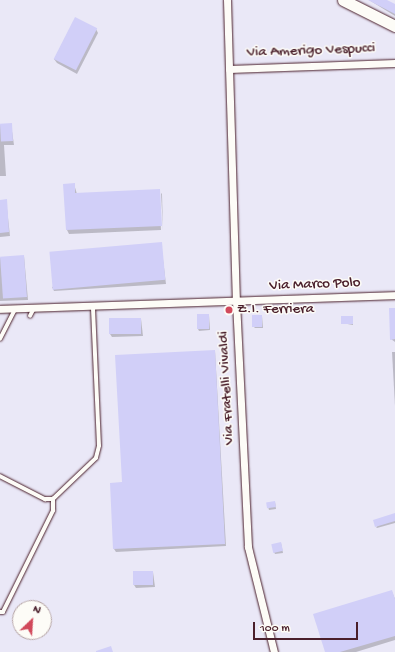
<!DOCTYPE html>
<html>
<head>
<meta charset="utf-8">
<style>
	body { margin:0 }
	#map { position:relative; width:395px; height:652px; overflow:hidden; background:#f4f3f7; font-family:"Gochi Hand",sans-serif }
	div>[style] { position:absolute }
	.built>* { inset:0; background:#eae8f7 }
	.shadow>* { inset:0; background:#0003 }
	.building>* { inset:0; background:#d1cff8; transform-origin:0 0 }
	.roads { filter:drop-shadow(0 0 1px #4a1f2b) drop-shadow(0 0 1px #4a1f2b) }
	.service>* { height:3.5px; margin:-1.75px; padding:0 1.75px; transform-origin:1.75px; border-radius:1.75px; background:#fdfcf7 }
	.minor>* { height:7px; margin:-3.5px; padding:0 3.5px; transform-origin:3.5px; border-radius:3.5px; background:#fdfcf7 }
	.primary>* { height:11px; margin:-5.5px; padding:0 5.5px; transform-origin:5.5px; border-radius:5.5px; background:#fdfcf7 }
	.dots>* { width:11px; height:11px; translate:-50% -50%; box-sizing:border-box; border:2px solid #fdfcf7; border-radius:50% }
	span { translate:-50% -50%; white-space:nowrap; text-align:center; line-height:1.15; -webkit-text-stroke:3px #fdfcf7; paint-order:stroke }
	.street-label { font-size:15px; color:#4a1f2b }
	.poi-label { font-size:15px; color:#4a1f2b }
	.left { translate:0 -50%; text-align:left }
	.north { position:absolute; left:12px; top:600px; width:40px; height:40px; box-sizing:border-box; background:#fdfcf7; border:1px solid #b5a4a5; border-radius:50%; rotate:25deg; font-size:11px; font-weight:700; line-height:16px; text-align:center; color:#4a1f2b }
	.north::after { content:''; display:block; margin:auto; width:14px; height:18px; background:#d1495b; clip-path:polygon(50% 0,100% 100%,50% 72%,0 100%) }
	.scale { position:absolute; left:253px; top:622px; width:105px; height:18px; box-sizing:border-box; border:2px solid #4a1f2b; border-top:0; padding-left:5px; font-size:12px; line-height:14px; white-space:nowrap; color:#4a1f2b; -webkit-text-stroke:3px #fdfcf7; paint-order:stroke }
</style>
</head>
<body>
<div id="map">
	<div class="built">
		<i style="clip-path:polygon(evenodd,0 0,395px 0,395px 652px,0 652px,0 0,20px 608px,44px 608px,44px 632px,20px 632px,20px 608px)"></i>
	</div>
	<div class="shadow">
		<i style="clip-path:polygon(369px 0,385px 0,395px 6px,395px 16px)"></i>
		<i style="clip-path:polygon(96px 29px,98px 33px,77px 74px,57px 63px,54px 59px)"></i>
		<i style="clip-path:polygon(11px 124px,14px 145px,4px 145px,6px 176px,0 176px,0 125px)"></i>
		<i style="clip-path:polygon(64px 184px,74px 184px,77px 194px,159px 190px,161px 230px,69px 234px,67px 230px)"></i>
		<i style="clip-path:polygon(161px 193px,162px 194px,163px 230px)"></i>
		<i style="clip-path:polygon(6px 200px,10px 236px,0 237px,0 201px)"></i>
		<i style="clip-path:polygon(161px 243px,166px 284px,54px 291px,52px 287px)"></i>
		<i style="clip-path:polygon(24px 256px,28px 300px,0 301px,0 258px)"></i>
		<i style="clip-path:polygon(395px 309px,395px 342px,391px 339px)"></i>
		<i style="clip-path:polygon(209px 315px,210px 330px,199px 331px,198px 329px)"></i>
		<i style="clip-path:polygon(262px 316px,263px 328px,255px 328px,254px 327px)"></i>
		<i style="clip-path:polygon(141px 319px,143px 336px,112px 337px,110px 334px)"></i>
		<i style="clip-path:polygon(353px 319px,353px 325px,342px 323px)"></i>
		<i style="clip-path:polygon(215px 351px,226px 546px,116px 552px,114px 549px,123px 483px)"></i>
		<i style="clip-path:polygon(392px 352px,395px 352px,395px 406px)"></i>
		<i style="clip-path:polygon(275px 502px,276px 509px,269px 510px,267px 503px)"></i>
		<i style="clip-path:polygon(395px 514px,395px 523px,377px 528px,376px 527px)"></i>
		<i style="clip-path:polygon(281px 543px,283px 553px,275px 554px,274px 552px)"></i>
		<i style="clip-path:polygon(153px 572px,155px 587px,136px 588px,134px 585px)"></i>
		<i style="clip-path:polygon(392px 592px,395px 599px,395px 640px,356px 652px,326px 652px)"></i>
	</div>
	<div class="building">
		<i style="clip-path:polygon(368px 0,387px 0,395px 4px,395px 14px)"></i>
		<i style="left:75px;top:17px;width:25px;height:47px;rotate:27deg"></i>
		<i style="left:12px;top:123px;width:18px;height:12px;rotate:87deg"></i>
		<i style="clip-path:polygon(75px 183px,75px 193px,160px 189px,162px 226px,66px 230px,63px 184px)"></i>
		<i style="clip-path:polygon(7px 199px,9px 232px,0 233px,0 200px)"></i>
		<i style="left:162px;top:242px;width:38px;height:113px;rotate:85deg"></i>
		<i style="left:24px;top:255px;width:42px;height:24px;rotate:86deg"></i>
		<i style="clip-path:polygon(389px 308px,395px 308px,395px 339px,390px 340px)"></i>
		<i style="left:197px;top:314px;width:12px;height:15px"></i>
		<i style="left:252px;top:315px;width:10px;height:12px"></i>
		<i style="left:341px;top:316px;width:12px;height:8px"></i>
		<i style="left:109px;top:318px;width:32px;height:16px"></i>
		<i style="clip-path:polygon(215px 350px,225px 544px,113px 549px,110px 483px,122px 482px,115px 355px)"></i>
		<i style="left:275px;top:501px;width:6px;height:9px;rotate:81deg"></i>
		<i style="clip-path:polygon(395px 513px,395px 521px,375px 527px,373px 520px)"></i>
		<i style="left:281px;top:542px;width:9px;height:10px;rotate:77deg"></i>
		<i style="left:133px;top:571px;width:20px;height:14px"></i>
		<i style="clip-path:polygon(392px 590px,395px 599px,395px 636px,340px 652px,325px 652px,313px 614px)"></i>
		<i style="clip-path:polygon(111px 646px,113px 652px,96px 652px,96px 651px)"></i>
	</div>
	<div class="roads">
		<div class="service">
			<i style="left:30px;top:316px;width:9px;rotate:-63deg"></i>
			<i style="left:0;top:339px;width:34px;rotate:-63deg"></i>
			<i style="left:0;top:476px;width:51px;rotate:27.1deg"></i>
			<i style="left:45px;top:499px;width:8px"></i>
			<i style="left:53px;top:499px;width:59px;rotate:-43.6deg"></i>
			<i style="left:96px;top:458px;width:12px;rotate:-76deg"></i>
			<i style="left:99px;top:446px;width:140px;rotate:-92.5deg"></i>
			<i style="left:0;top:612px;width:3px"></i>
			<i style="left:3px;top:612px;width:113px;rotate:-63.7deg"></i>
			<i style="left:53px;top:511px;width:12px;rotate:-90deg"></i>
		</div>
		<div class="minor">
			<i style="left:227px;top:0;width:301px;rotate:88.3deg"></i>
			<i style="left:236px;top:301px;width:246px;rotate:87.2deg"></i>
			<i style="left:248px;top:547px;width:108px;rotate:76.1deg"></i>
			<i style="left:229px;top:69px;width:166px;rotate:-2.1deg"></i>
			<i style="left:0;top:309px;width:395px;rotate:-2deg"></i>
		</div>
		<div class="primary">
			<i style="left:343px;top:0;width:58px;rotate:26.6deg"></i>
		</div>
	</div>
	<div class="dots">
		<i style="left:229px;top:310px;background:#d1495b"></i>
	</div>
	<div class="street-label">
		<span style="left:311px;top:51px;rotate:-2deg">Via Amerigo Vespucci</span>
		<span style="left:315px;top:285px;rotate:-2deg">Via Marco Polo</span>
		<span style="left:227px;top:388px;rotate:-93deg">Via Fratelli Vivaldi</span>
	</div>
	<div class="poi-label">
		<span class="left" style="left:237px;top:310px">Z.I. Ferriera</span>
	</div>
	<div class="north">N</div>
	<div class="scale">100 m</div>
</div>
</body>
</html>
